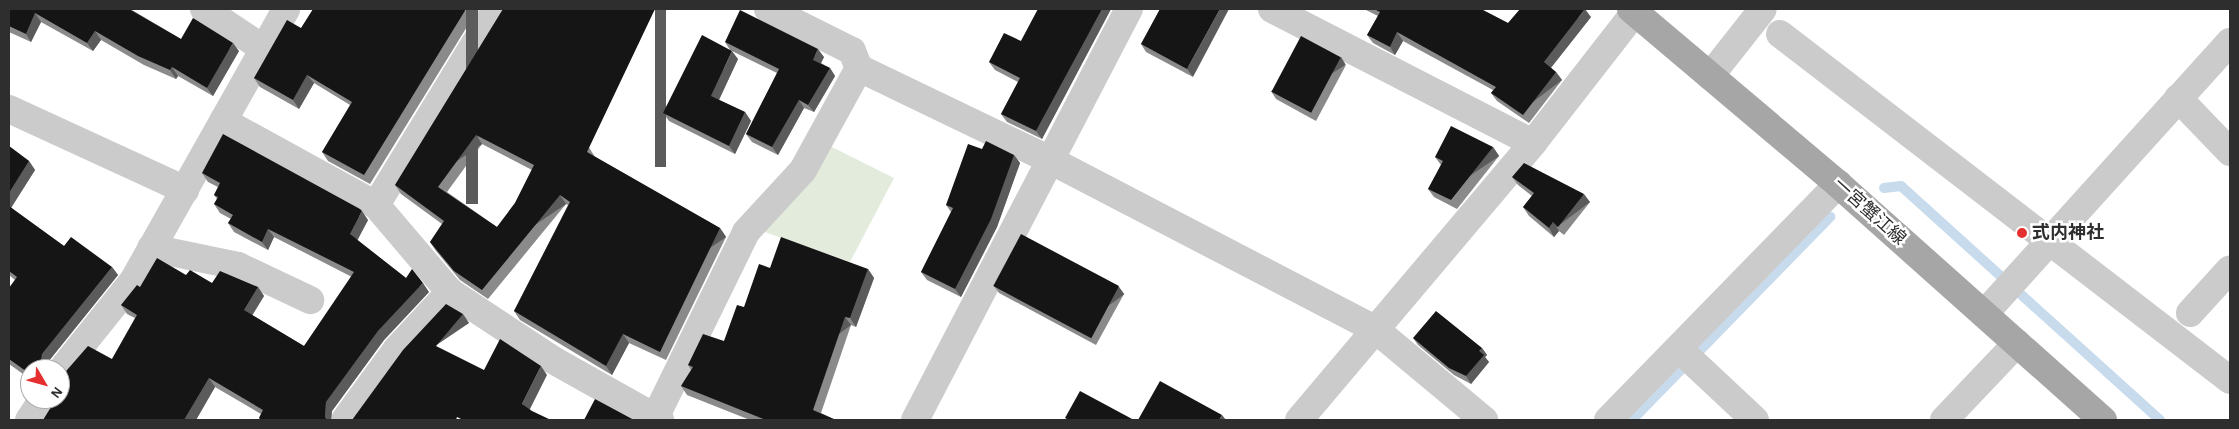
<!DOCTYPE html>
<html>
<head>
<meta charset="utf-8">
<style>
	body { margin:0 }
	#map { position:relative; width:2239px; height:429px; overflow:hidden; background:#fff; font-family:"Alegreya Sans","Noto Sans JP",sans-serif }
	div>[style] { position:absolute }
	.green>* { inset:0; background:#e3ecdc }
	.stream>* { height:10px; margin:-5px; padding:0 5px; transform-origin:5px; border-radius:5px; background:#c8dbec }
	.minor>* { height:28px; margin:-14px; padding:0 14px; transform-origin:14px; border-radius:14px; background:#cbcbcb }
	.major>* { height:28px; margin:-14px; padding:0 14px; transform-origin:14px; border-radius:14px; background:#a6a6a6 }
	.wall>* { inset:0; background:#8a8a8a }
	.shaded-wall>* { inset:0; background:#5b5b5b; transform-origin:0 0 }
	.building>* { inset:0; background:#151515; transform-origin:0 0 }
	.dots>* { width:14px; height:14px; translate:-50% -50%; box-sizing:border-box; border:2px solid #fff; border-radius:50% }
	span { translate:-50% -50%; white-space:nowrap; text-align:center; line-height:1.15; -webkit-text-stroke:5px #fff; paint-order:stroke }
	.street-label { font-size:18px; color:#2e2e2e }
	.poi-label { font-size:18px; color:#2e2e2e; font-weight:700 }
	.left { translate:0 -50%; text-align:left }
	.frame { position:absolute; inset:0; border:10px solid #2e2e2e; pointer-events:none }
	.north { position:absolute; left:20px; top:359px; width:50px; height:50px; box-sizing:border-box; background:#fff; border:1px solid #ababab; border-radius:50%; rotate:127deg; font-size:14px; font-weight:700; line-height:20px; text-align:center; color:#2e2e2e }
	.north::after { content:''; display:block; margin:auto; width:18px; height:22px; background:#e63030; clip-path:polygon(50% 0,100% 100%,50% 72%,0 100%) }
</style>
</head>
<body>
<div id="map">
	<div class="green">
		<i style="clip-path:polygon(828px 145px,894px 178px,850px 262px,756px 229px)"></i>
	</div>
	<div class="stream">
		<i style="left:1884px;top:188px;width:17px;rotate:-7deg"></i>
		<i style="left:1901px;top:186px;width:349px;rotate:42.1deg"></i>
		<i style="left:1632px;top:420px;width:284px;rotate:-45.7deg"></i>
	</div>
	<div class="minor">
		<i style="left:204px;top:9px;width:72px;rotate:33.7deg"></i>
		<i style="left:768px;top:9px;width:94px;rotate:26.6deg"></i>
		<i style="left:852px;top:51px;width:18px;rotate:68deg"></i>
		<i style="left:859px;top:68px;width:212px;rotate:25.7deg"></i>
		<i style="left:1050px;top:160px;width:368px;rotate:27.5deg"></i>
		<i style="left:1376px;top:330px;width:141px;rotate:39.8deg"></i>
		<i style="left:1272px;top:9px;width:293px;rotate:27.2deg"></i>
		<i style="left:1780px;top:34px;width:568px;rotate:37.56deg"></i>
		<i style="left:1710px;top:76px;width:85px;rotate:-51.7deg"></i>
		<i style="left:2178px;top:98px;width:75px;rotate:46.1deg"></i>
		<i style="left:9px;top:109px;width:194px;rotate:24.7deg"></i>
		<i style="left:223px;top:121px;width:175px;rotate:28.8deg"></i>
		<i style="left:376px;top:205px;width:114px;rotate:49.6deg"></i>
		<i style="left:450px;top:292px;width:123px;rotate:33.4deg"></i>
		<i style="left:553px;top:360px;width:123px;rotate:29.3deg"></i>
		<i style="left:376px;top:205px;width:230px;rotate:-58.5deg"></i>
		<i style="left:151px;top:248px;width:89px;rotate:11.7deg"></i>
		<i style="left:238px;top:266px;width:80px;rotate:25.3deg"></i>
		<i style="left:2190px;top:313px;width:59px;rotate:-47.7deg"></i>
		<i style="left:1984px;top:314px;width:367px;rotate:-47.9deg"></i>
		<i style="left:1679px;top:349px;width:104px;rotate:43.1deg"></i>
		<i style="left:60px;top:372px;width:117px;rotate:-51.3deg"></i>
		<i style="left:133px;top:281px;width:312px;rotate:-60.6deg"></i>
		<i style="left:29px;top:420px;width:25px;rotate:-56deg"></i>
		<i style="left:345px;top:420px;width:88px;rotate:-53.8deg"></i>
		<i style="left:397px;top:349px;width:78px;rotate:-47.1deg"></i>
		<i style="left:654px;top:420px;width:209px;rotate:-63.9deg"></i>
		<i style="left:746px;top:232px;width:84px;rotate:-47.4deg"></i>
		<i style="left:803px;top:170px;width:116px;rotate:-61.2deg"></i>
		<i style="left:915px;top:420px;width:463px;rotate:-62.5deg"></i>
		<i style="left:1299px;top:420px;width:363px;rotate:-49.8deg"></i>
		<i style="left:1533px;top:143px;width:166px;rotate:-52.1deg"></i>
		<i style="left:1608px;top:420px;width:330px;rotate:-45.7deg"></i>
		<i style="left:1944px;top:420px;width:106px;rotate:-46.5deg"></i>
	</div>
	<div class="major">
		<i style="left:1631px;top:9px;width:271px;rotate:40.2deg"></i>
		<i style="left:1838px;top:184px;width:355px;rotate:41.7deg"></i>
	</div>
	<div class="wall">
		<i style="clip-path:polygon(9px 9px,133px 9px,132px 10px,181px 39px,239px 51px,213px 96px,178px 76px,176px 79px,144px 65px,101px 40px,93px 51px,41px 22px,31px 42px,9px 32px)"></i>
		<i style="clip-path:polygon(478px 9px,370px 184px,328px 161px,322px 152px,350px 105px,314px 83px,299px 109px,260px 87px,254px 78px,301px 28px)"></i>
		<i style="clip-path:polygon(evenodd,503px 9px,595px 157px,720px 228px,726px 237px,666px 360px,629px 343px,612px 375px,520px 320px,514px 311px,568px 205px,566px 204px,488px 299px,460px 280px,436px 251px,430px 242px,442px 224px,401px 194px,395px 185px,503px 9px,482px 144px,532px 170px,515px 203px,497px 227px,447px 192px,482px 144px)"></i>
		<i style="clip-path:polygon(1038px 9px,1111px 9px,1042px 139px,1007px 122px,1001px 114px,1018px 82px,995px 70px,989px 62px,1021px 41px)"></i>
		<i style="clip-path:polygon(1160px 9px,1193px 77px,1146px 52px,1141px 44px)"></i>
		<i style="clip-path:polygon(1364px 9px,1481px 9px,1508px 23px,1591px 17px,1551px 68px,1556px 72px,1562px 80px,1529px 123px,1497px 101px,1491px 93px,1493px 90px,1403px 41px,1395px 55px,1373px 43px,1367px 35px,1378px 16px)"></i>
		<i style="clip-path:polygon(725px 42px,824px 57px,821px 63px,830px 68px,835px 76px,814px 112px,804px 108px,778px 155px,752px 142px,746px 134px,777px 73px,730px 50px)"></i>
		<i style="clip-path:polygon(738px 59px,719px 100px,745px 112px,751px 121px,735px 154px,669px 121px,663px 113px)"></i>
		<i style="clip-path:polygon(1346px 65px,1316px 121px,1276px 99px,1271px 91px)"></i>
		<i style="clip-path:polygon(9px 146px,29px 161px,35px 170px,11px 208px,64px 246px,112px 267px,118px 275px,48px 362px,47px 369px,30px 369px,30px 379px,9px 364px,9px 288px,15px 280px,9px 275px)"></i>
		<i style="clip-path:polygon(1493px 147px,1499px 156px,1457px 209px,1434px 197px,1428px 189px,1441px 165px,1435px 157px)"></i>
		<i style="clip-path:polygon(982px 149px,1014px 155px,1020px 163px,997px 227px,961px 297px,927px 280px,921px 272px,951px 212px,946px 205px)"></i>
		<i style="clip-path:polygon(202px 173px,368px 220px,357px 240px,406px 278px,429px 292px,384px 340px,332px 411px,331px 420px,260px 420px,259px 418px,261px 414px,215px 387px,196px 420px,43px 420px,112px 359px,135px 318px,127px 314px,121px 305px,140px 287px,186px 275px,212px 283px,258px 287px,264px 296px,252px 315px,304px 346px,352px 277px,274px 237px,268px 250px,234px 232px,228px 223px,231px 219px,220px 213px,214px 204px,217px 199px,214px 195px,218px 187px,208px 182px)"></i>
		<i style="clip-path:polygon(1512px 177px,1590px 202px,1564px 235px,1559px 231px,1554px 237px,1529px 216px,1523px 207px,1532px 196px,1518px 185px)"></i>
		<i style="clip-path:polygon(770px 268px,868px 269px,874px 278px,856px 327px,851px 325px,821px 413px,836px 420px,750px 420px,687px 395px,681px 386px,691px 370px,688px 365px,724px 341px)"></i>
		<i style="clip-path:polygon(994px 286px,1119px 287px,1124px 294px,1096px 345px,999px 293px)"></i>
		<i style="clip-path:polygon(1413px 338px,1482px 348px,1487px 355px,1485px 357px,1489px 362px,1471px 384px,1454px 375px,1418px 345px)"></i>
	</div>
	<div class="shaded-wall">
		<i style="left:466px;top:9px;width:12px;height:195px"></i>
		<i style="left:655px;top:9px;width:11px;height:158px"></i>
		<i style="clip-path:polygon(1102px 9px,1111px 9px,1042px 139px,1036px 131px)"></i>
		<i style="clip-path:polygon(1220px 9px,1229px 9px,1193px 77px,1187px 69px)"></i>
		<i style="clip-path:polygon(1585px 9px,1591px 17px,1549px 70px,1544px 62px)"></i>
		<i style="clip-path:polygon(35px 13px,41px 22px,31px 42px,26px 34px)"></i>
		<i style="clip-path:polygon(95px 31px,101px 40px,93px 51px,87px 43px)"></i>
		<i style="clip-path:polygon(1397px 32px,1403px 41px,1395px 55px,1390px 47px)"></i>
		<i style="clip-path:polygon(233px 43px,239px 51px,213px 96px,207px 88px)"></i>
		<i style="clip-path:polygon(818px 49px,824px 57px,819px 67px,813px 60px)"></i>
		<i style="clip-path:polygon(732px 51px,738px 59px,717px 104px,711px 96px)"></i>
		<i style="left:1341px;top:57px;width:9px;height:64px;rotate:58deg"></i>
		<i style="clip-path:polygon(172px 67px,178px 76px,176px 79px,170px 70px)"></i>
		<i style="clip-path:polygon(830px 68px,835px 76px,814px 112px,808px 105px)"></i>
		<i style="left:1556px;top:72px;width:10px;height:54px;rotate:53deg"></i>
		<i style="clip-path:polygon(307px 75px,314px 83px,299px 109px,293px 100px)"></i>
		<i style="clip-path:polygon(799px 100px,804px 108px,778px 155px,772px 147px)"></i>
		<i style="clip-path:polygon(745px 112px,751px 121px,735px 154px,729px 146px)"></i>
		<i style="left:476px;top:135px;width:11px;height:64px;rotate:56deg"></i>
		<i style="left:1493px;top:147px;width:11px;height:68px;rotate:56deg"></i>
		<i style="clip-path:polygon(1014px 155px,1020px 163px,997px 227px,961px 297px,955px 289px)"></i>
		<i style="clip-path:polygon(29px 161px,35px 170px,9px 211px,9px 193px)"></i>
		<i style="left:1584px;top:194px;width:10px;height:42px;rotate:53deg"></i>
		<i style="left:560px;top:195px;width:11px;height:123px;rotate:56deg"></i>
		<i style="clip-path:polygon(362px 211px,368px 220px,356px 243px,350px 234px)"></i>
		<i style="clip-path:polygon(1553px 222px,1559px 231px,1554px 237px,1549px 228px)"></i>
		<i style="left:720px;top:228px;width:11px;height:138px;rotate:56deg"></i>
		<i style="clip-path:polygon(268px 229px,274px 237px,268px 250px,262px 242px)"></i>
		<i style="clip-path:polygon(112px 267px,118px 275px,48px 362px,47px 369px,40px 369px,42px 354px)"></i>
		<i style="clip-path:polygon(868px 269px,874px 278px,856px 327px,850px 318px)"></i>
		<i style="clip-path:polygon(423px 283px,429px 292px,384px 340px,332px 411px,331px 420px,327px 420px,325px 417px,326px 402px,378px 331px)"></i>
		<i style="clip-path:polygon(258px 287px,264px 296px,250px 319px,244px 310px)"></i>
		<i style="left:1119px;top:287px;width:9px;height:58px;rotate:54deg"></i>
		<i style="left:463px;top:314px;width:11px;height:42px;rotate:56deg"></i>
		<i style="left:845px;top:317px;width:10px;height:98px;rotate:53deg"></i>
		<i style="clip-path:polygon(623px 334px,629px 343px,612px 375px,606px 366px)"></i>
		<i style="clip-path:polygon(1482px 348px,1487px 355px,1485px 357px,1489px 362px,1471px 384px,1466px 376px,1479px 351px)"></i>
		<i style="clip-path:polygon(541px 366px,547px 375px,528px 413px,522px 404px)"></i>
		<i style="clip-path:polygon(209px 378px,215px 387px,196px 420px,184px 420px)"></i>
		<i style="clip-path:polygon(1222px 415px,1226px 420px,1219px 420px)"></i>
	</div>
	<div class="building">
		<i style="clip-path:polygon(9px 9px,129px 9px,181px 39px,193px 18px,233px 43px,207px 88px,172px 67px,170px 70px,138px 56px,95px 31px,87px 43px,35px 13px,26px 34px,9px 26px)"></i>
		<i style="clip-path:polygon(313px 9px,466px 9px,364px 175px,322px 152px,352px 102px,307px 75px,293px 100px,254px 78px,287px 20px,301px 28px)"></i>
		<i style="clip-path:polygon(evenodd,503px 9px,655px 9px,587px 152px,720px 228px,660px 352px,623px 334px,606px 366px,514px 311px,570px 202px,560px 195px,482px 290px,454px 271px,430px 242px,444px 221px,395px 185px,503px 9px,476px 135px,534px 165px,515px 203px,497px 227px,438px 187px,476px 135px)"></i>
		<i style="clip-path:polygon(1038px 9px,1102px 9px,1036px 131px,1001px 114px,1020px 78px,989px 62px,1004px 33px,1021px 41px)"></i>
		<i style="clip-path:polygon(1160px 9px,1220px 9px,1187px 69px,1141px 44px)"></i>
		<i style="clip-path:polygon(1374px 9px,1481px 9px,1508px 23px,1520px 9px,1585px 9px,1544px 62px,1556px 72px,1523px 115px,1491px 93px,1496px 87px,1397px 32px,1390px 47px,1367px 35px,1380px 12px)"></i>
		<i style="clip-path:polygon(740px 10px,818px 49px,813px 60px,830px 68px,808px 105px,799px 100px,772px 147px,746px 134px,779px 69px,725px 42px)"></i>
		<i style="clip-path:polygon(702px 35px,732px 51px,711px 96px,745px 112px,729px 146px,663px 113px)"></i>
		<i style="left:1301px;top:36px;width:45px;height:63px;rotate:28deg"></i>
		<i style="clip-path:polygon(1451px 126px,1493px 147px,1451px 200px,1428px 189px,1443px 161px,1435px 157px)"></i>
		<i style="clip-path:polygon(223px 134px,360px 209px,362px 211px,350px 234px,406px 278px,412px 269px,423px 283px,378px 331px,326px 402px,325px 417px,327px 420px,262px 420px,259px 418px,263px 410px,209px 378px,184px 420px,43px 420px,56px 399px,60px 399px,60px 378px,88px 346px,112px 359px,137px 315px,121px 305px,137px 285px,140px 287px,157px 258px,186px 275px,190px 270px,212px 283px,220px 271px,258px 287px,244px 310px,304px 346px,354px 272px,268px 229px,262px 242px,228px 223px,233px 215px,214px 204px,218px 197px,214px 195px,220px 183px,202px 173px)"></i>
		<i style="clip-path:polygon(986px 141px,1014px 155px,991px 219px,955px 289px,921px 272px,953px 208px,946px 205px,968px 144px,982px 149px)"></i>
		<i style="clip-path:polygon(9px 146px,29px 161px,9px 193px)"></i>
		<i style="clip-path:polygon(1524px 163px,1584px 194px,1558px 227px,1553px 222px,1549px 228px,1523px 207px,1534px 193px,1512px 177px)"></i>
		<i style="clip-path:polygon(9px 206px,64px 246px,71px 237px,112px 267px,42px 354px,40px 369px,30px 369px,30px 374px,9px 359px,9px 288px,17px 277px,9px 271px)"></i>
		<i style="left:1021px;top:234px;width:111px;height:59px;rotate:28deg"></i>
		<i style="clip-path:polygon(781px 237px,868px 269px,850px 318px,845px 317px,813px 410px,836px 420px,766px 420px,681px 386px,693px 367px,688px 365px,703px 334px,724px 341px,737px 305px,744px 307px,759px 264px,770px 268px)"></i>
		<i style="clip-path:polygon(446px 304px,463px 314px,436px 346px,484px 370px,500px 339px,541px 366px,522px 404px,532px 411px,551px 420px,463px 420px,457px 417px,456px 420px,352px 420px,403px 350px)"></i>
		<i style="clip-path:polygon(1436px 311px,1482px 348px,1479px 351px,1484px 355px,1466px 376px,1449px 368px,1413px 338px)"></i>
		<i style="clip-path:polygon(1160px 381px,1222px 415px,1219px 420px,1138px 420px)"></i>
		<i style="clip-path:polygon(1080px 391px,1134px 420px,1069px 420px,1065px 418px)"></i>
		<i style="clip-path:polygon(595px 399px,634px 420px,584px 420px)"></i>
	</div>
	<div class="dots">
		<i style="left:2022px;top:233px;background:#e63030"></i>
	</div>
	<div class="street-label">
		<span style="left:1869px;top:212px;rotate:42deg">一宮蟹江線</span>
	</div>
	<div class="poi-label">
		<span class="left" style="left:2032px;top:233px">式内神社</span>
	</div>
	<div class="frame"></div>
	<div class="north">N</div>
</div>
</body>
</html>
